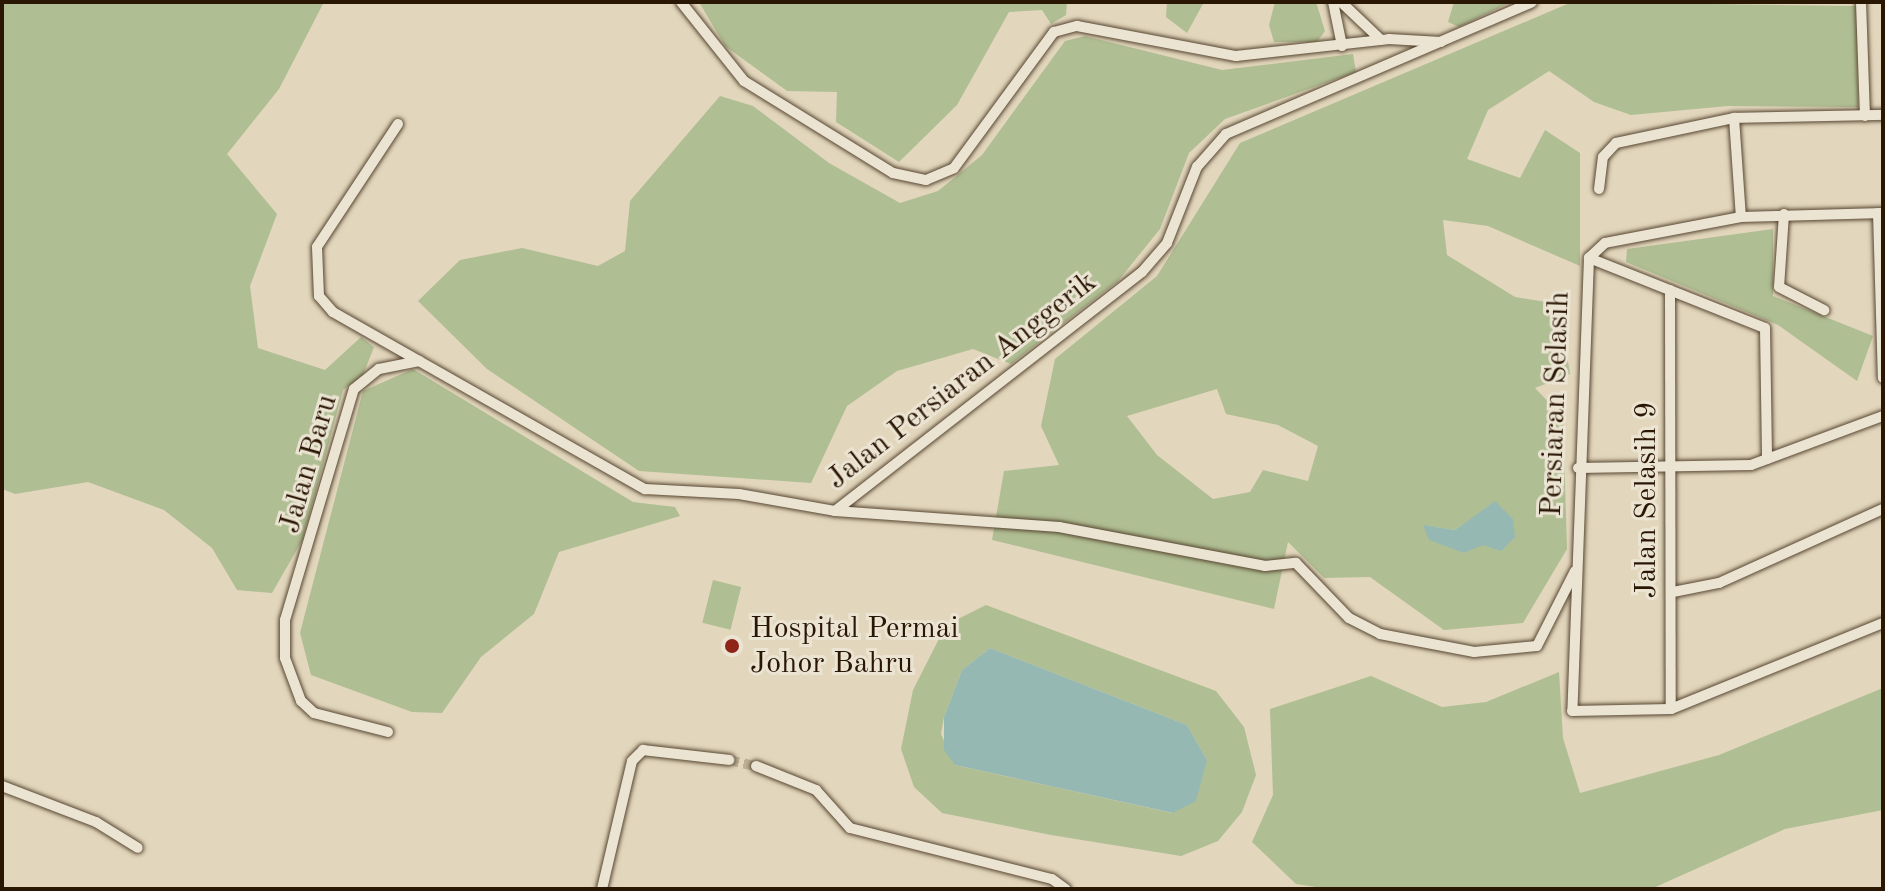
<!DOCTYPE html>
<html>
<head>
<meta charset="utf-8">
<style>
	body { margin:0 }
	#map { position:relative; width:1885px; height:891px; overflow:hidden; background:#e2d6bc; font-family:"Old Standard TT",serif }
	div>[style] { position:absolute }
	.green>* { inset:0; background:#b0be93; transform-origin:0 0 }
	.water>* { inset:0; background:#95b9b2 }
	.minor-tunnel>* { height:10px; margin-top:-5px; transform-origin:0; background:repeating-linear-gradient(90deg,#bdb097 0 10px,transparent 0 15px) }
	.roads { filter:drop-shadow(0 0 2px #574631) drop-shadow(0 0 2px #574631) }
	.minor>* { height:10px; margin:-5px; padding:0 5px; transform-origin:5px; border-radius:5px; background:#ece4d3 }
	.dots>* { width:22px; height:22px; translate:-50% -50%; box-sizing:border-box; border:4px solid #ece4d3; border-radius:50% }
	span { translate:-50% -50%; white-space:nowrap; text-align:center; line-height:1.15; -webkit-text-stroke:6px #ece4d3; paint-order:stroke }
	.street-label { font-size:30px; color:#291603 }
	.poi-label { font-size:30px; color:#291603 }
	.left { translate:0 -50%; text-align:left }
	.frame { position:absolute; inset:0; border:4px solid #291603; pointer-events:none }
</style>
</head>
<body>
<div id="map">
	<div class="green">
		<i style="clip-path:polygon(2px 2px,324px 2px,279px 89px,227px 154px,277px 214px,250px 286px,258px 348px,325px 370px,361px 337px,374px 347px,363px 375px,343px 390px,303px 539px,272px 593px,237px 590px,212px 548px,164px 510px,88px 482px,15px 494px,2px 489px)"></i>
		<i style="clip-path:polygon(699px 2px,1067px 2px,1066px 15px,1051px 24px,1042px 10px,1009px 12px,957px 105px,899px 162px,836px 122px,837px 92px,787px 91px,725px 46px)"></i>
		<i style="clip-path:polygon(1167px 2px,1204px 2px,1187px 33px,1166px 17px)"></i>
		<i style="clip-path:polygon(1275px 2px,1316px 2px,1325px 31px,1317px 42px,1274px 42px,1269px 25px)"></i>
		<i style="clip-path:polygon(1454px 2px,1511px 2px,1459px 27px,1448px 22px)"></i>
		<i style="clip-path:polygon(evenodd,1572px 2px,1857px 6px,1858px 107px,1728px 106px,1631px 115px,1594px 102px,1549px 71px,1488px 110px,1467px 159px,1520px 178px,1545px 130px,1580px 153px,1580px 266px,1488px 226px,1443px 220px,1447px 255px,1515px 297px,1559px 304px,1570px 374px,1535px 388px,1563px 417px,1567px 549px,1523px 623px,1444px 630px,1370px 577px,1324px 578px,1288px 542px,1274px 609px,992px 540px,1004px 471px,1059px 465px,1041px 426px,1055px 359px,1157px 276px,1240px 143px,1572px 2px,1217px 389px,1226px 414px,1278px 425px,1318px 446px,1308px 481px,1263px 470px,1250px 492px,1213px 499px,1157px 455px,1127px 416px,1217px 389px,1572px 2px,1495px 502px,1483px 545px,1435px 527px,1455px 530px,1495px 502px)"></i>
		<i style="clip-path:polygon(1085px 36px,1222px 70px,1353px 54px,1356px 72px,1225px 119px,1189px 153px,1160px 229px,1118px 281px,1011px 364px,973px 349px,897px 371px,847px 406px,811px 483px,639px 471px,487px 369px,418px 301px,460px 260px,522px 248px,598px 266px,625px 251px,630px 201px,720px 96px,753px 106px,829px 163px,900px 203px,938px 191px,982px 155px,1065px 41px)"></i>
		<i style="clip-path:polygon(1773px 229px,1773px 296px,1873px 336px,1857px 381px,1778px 325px,1626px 262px,1627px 249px)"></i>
		<i style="clip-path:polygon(413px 369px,633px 502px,675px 507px,680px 516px,559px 552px,534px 614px,481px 657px,442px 713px,412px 712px,311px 675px,300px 633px,363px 391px)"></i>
		<i style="left:713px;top:580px;width:29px;height:44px;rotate:14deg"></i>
		<i style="clip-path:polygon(evenodd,986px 605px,1216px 691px,1244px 727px,1256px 775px,1242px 812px,1218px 841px,1181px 856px,1051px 835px,942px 813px,914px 787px,901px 749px,913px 690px,946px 625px,986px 605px,990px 648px,1187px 725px,1207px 760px,1172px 813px,955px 765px,941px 734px,944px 717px,962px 670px,990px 648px)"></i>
		<i style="clip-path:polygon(1559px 672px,1563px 738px,1580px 793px,1719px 755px,1883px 688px,1883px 810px,1785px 829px,1651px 889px,1329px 889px,1296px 884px,1252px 842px,1273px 795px,1270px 709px,1371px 676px,1442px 707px,1486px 702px)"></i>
	</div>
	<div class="water">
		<i style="clip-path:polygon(1495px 501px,1513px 519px,1515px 537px,1501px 551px,1483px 545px,1464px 553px,1429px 540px,1423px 525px,1455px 530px)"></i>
		<i style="clip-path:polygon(990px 648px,1187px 725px,1207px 760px,1196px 801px,1173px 813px,955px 765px,944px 750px,944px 717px,962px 670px)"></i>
	</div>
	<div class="minor-tunnel">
		<i style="left:729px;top:760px;width:28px;rotate:13deg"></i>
	</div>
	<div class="roads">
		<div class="minor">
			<i style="left:681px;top:2px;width:101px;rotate:51.4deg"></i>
			<i style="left:744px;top:81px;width:175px;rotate:31.7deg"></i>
			<i style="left:893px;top:173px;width:34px;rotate:12deg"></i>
			<i style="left:926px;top:180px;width:30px;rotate:-23deg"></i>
			<i style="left:954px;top:168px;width:169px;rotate:-53.7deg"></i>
			<i style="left:1054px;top:32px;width:24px;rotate:-15deg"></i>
			<i style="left:1077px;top:26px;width:162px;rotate:10.7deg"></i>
			<i style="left:1236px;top:56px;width:154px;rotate:-6.3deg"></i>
			<i style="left:1389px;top:39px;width:52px;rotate:3.3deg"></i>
			<i style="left:1333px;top:2px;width:45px;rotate:78.4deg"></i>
			<i style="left:1341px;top:2px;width:55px;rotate:43.5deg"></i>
			<i style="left:1861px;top:2px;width:114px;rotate:88deg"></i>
			<i style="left:1734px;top:118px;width:99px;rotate:86deg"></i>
			<i style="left:398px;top:124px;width:147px;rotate:123.4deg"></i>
			<i style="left:317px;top:247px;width:49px;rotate:87.7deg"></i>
			<i style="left:319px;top:296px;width:21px;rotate:49deg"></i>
			<i style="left:333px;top:312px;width:359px;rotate:29.6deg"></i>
			<i style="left:645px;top:489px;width:94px;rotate:3deg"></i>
			<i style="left:739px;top:494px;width:97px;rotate:10deg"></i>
			<i style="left:835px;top:511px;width:389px;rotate:-37.9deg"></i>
			<i style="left:1142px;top:272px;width:38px;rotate:-49deg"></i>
			<i style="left:1167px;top:243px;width:82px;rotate:-68.5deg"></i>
			<i style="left:1197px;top:167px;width:44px;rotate:-48.7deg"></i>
			<i style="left:1226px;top:134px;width:333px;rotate:-23.3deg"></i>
			<i style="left:1599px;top:189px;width:32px;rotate:-83deg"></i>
			<i style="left:1603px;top:157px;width:19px;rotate:-47deg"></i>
			<i style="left:1616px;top:143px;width:121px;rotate:-12deg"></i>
			<i style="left:1734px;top:118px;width:149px;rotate:-1.2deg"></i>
			<i style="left:1878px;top:213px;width:165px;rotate:88.3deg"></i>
			<i style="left:1883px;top:213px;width:142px;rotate:178.4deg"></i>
			<i style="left:1741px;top:217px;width:138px;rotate:169.2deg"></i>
			<i style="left:1605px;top:243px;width:22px;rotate:137deg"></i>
			<i style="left:1589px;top:258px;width:453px;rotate:92.1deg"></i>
			<i style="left:1572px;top:711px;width:99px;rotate:-1.2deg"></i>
			<i style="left:1671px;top:709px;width:229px;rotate:-22.1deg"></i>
			<i style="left:1784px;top:214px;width:73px;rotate:93.9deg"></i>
			<i style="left:1779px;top:287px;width:51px;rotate:27.1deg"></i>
			<i style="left:1589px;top:258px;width:189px;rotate:21.7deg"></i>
			<i style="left:1765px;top:328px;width:131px;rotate:89.1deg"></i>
			<i style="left:1670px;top:290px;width:419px;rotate:89.9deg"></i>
			<i style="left:1578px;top:468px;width:173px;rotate:-1deg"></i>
			<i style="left:1751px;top:465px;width:141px;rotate:-20.4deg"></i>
			<i style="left:835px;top:511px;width:225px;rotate:4.1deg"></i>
			<i style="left:1059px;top:527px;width:210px;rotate:10.7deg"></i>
			<i style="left:1265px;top:566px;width:31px;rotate:-6deg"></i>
			<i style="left:1296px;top:563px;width:76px;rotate:46.1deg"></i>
			<i style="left:1349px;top:618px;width:35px;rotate:27deg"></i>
			<i style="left:1380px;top:634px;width:96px;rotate:10.8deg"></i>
			<i style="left:1474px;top:652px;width:63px;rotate:-5.4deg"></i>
			<i style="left:1537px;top:646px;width:84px;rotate:-63.1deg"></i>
			<i style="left:1673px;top:592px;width:47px;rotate:-11.1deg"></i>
			<i style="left:1719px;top:583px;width:180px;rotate:-24.3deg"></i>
			<i style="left:388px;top:732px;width:76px;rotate:-165.6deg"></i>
			<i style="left:314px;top:713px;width:18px;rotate:-137deg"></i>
			<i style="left:301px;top:701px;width:46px;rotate:-110.4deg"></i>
			<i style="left:285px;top:658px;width:38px;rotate:-90deg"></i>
			<i style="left:285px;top:620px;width:241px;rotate:-73.4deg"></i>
			<i style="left:354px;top:389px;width:32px;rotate:-39deg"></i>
			<i style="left:379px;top:369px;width:41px;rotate:-11.3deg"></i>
			<i style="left:756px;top:766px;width:65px;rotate:21.8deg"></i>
			<i style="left:816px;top:790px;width:51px;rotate:48.2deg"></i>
			<i style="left:850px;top:828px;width:208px;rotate:14.2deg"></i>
			<i style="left:1052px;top:879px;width:17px;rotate:36deg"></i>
			<i style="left:2px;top:786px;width:101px;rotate:21deg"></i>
			<i style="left:96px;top:822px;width:49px;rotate:31.8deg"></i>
			<i style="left:602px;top:889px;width:131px;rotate:-76.8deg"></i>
			<i style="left:632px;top:761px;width:16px;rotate:-45deg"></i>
			<i style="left:643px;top:750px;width:87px;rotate:6.6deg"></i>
		</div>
	</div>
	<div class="dots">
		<i style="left:732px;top:646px;background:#8f2418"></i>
	</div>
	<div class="street-label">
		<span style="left:962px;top:381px;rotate:-38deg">Jalan Persiaran Anggerik</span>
		<span style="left:1556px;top:404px;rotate:-88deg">Persiaran Selasih</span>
		<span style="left:309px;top:464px;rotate:-74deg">Jalan Baru</span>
		<span style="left:1647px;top:500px;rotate:-90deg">Jalan Selasih 9</span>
	</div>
	<div class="poi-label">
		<span class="left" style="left:750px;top:646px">Hospital Permai<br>Johor Bahru</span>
	</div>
	<div class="frame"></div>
</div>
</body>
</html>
